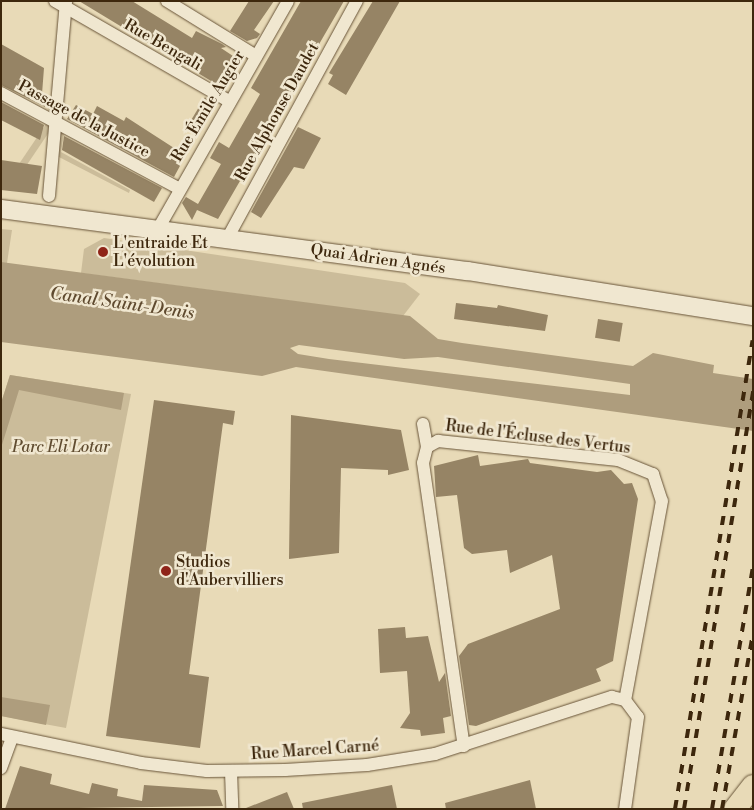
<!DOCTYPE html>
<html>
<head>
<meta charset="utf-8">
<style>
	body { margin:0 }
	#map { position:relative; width:754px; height:810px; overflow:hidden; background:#e8dab7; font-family:"Libre Bodoni",serif }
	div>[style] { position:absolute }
	.green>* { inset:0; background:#cbbc9a; transform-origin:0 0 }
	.water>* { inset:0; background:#ae9d7d }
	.building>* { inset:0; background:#968465; transform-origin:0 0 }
	.roads { filter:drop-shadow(0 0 1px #685438) drop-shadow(0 0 1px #685438) }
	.street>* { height:12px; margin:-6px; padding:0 6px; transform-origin:6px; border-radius:6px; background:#f0e7d0 }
	.secondary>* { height:18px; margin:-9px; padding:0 9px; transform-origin:9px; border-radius:9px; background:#f0e7d0 }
	.highway>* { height:22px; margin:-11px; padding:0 11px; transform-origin:11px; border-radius:11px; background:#e8dab7 }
	.rail>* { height:4px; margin-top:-2px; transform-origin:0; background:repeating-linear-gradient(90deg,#3d270d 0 9px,transparent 0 18px) }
	.dots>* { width:14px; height:14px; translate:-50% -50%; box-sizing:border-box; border:2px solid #f0e7d0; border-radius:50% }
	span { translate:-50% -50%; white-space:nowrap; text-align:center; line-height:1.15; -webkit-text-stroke:5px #f0e7d0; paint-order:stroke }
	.street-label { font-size:16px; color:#3d270d }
	.poi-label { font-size:16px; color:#3d270d }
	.left { translate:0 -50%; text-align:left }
	.park-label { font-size:16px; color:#604c30; font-style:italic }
	.water-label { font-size:18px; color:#5f4a2f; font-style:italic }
	.frame { position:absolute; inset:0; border:2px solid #3d270d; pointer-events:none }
</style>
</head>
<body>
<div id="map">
	<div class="green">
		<i style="left:46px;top:124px;width:7px;height:71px;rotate:34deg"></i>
		<i style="clip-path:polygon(60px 132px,64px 134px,61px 152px,130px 190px,129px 193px,57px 156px)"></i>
		<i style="clip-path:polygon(1px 229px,12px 230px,7px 263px,1px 263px)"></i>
		<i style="clip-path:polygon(104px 238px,405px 283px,420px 294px,403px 316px,81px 273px,84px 249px)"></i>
		<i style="clip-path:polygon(10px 375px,131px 394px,66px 728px,1px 716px,1px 403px)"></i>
	</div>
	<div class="water">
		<i style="clip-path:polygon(evenodd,1px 262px,410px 316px,438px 339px,462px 343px,633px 366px,653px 353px,714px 365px,713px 373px,753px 379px,753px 431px,296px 367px,262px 376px,1px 342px,1px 262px,299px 345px,404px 359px,438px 357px,630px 384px,630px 395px,329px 359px,298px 354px,290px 348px,299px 345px)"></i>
		<i style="clip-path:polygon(10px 375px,124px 393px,121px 410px,19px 390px,1px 448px,1px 403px)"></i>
		<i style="clip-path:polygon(1px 697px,50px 705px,46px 725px,1px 716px)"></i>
	</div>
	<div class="building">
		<i style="clip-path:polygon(79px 1px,132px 1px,192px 38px,196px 31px,222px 44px,226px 47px,221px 48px,239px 60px,221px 87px)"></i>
		<i style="clip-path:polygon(249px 1px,274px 1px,254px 30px,260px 34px,257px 38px,247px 41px,230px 31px)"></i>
		<i style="clip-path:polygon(301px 1px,344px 1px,218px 219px,197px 210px,192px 220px,182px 203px,186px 197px,198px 204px,221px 164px,210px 158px,219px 142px,229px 148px,260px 94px,251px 88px)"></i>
		<i style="clip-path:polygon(373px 1px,400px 1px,346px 95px,328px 84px,333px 75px,329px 73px)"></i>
		<i style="clip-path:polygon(1px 44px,44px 68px,42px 94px,49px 100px,45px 107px,1px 85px)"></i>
		<i style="clip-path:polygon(205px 97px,214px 108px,202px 129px,190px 122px)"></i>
		<i style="clip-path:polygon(1px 102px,44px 125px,40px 140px,1px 120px)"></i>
		<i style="clip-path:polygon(76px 105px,93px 114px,97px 106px,124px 121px,126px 117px,174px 148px,169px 157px,181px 164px,174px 177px,67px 119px)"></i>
		<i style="clip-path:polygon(298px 127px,321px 138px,304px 169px,294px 167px,261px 218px,251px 212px)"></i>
		<i style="clip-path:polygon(64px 136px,162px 188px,154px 202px,62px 150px)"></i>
		<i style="clip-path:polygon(1px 160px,42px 166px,37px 194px,1px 190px)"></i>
		<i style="clip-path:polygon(456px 303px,497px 308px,498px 305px,548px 315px,545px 331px,454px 319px)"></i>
		<i style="left:598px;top:319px;width:25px;height:19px;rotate:9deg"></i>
		<i style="clip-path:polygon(154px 400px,235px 411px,233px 425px,223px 423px,189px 674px,209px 677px,200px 748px,106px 736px)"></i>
		<i style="clip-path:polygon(291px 415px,401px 430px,409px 470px,388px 475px,388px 470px,341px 468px,339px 553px,289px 559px)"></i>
		<i style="clip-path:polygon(478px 455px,480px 466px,528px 459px,530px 463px,597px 472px,611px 470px,624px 484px,632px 483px,638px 499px,613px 661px,596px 669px,601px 681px,476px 726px,469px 725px,459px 656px,468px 644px,560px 609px,552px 555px,510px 573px,507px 550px,472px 554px,464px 548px,457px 495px,436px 497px,434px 466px)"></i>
		<i style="clip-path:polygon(405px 627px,406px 638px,428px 636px,439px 682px,445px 673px,451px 716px,443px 718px,445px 733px,421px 736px,420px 730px,400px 728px,410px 713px,407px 671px,380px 673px,378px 629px)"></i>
		<i style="clip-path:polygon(20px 766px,52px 774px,50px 784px,89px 794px,92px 783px,118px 789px,117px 796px,142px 801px,144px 785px,217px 790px,223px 806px,5px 809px)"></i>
		<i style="clip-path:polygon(530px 780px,536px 809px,446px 809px,445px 803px)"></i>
		<i style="clip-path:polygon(392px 785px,397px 809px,303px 809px,302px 803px)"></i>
		<i style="clip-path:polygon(287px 792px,294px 809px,246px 809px,246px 808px)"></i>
	</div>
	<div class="roads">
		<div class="street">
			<i style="left:55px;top:1px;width:201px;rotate:29.9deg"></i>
			<i style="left:167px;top:1px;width:105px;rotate:31.7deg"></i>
			<i style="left:1px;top:93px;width:201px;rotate:28.2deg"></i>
			<i style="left:49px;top:196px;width:196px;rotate:-85deg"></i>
			<i style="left:158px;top:229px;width:262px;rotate:-60.3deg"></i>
			<i style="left:227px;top:239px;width:271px;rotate:-61.4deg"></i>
			<i style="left:423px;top:424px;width:23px;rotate:80deg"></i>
			<i style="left:427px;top:447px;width:16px;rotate:104deg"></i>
			<i style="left:423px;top:463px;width:286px;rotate:81.8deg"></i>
			<i style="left:427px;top:447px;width:13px;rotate:-29deg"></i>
			<i style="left:438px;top:441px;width:181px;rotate:6deg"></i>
			<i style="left:618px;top:460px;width:38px;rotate:22deg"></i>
			<i style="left:653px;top:474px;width:28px;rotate:72deg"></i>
			<i style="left:662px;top:501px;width:202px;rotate:100.5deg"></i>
			<i style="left:1px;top:734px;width:143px;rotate:11.7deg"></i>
			<i style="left:141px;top:763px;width:66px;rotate:6.9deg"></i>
			<i style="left:207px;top:771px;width:78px;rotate:-0.7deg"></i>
			<i style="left:285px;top:770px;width:82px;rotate:-3.5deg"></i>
			<i style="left:367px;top:765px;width:69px;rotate:-9.2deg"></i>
			<i style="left:435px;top:754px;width:186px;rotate:-17.9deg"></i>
			<i style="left:612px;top:697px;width:13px;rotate:13deg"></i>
			<i style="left:625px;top:700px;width:21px;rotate:53deg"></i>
			<i style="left:638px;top:717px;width:93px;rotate:98deg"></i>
			<i style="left:1px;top:768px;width:33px;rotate:-70deg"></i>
			<i style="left:231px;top:771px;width:38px;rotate:88deg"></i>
		</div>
		<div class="secondary">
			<i style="left:1px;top:209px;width:471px;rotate:7.6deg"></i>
			<i style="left:468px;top:271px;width:289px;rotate:9deg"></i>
		</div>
		<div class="highway">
			<i style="left:735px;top:809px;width:29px;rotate:-52deg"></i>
		</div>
	</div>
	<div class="rail">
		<i style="left:675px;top:809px;width:475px;rotate:-80.6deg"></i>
		<i style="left:684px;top:809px;width:425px;rotate:-80.6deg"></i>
		<i style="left:712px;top:809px;width:246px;rotate:-80.4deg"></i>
		<i style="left:722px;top:809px;width:179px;rotate:-80deg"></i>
	</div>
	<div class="dots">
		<i style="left:103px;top:252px;background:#8f2418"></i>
		<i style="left:166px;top:571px;background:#8f2418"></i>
	</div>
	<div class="street-label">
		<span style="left:163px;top:45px;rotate:30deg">Rue Bengali</span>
		<span style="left:208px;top:106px;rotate:-59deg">Rue Émile Augier</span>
		<span style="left:277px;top:112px;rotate:-61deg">Rue Alphonse Daudet</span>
		<span style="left:84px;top:119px;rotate:28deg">Passage de la Justice</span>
		<span style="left:378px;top:259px;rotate:8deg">Quai Adrien Agnés</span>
		<span style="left:538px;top:437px;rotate:7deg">Rue de l'Écluse des Vertus</span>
		<span style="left:315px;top:750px;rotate:-4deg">Rue Marcel Carné</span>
	</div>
	<div class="poi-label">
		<span class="left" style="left:113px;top:252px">L'entraide Et<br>L'évolution</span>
		<span class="left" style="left:176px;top:571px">Studios<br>d'Aubervilliers</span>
	</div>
	<div class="park-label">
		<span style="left:61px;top:447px">Parc Eli Lotar</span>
	</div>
	<div class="water-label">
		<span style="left:122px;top:304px;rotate:8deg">Canal Saint-Denis</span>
	</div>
	<div class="frame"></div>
</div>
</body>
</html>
